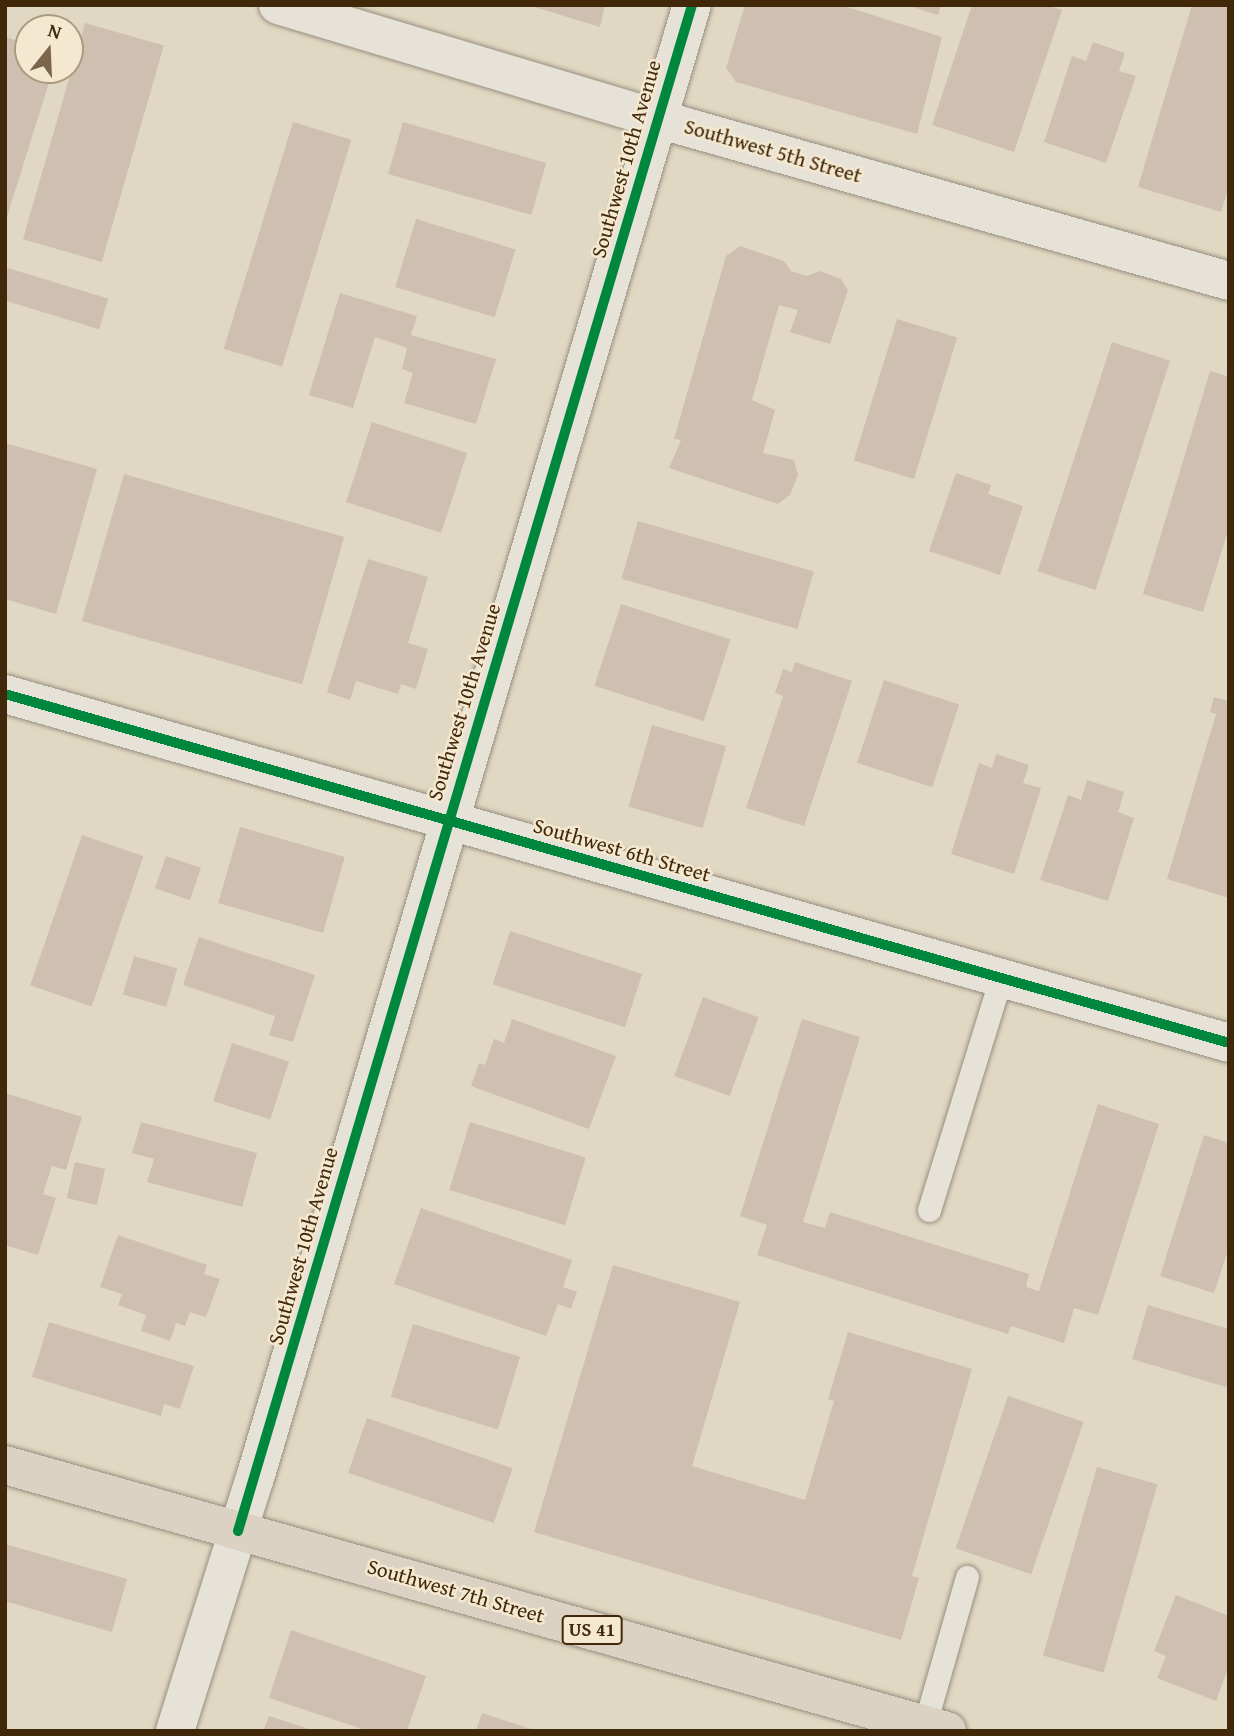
<!DOCTYPE html>
<html>
<head>
<meta charset="utf-8">
<style>
	body { margin:0 }
	#map { position:relative; width:1234px; height:1736px; overflow:hidden; background:#e1d8c3; font-family:"Gentium Book Plus",serif }
	div>[style] { position:absolute }
	.building>* { inset:0; background:#cebfb0; transform-origin:0 0 }
	.roads { filter:drop-shadow(0 0 2px #978e7f) drop-shadow(0 0 2px #978e7f) }
	.lane>* { height:23px; margin:-11.5px; padding:0 11.5px; transform-origin:11.5px; border-radius:11.5px; background:#e7e2d8 }
	.street>* { height:38px; margin:-19px; padding:0 19px; transform-origin:19px; border-radius:19px; background:#e7e2d8 }
	.secondary>* { height:38px; margin:-19px; padding:0 19px; transform-origin:19px; border-radius:19px; background:#e7e2d8 }
	.primary>* { height:38px; margin:-19px; padding:0 19px; transform-origin:19px; border-radius:19px; background:#dbd2c3 }
	.cycleway>* { height:10px; margin:-5px; padding:0 5px; transform-origin:5px; border-radius:5px; background:#00873e }
	span { translate:-50% -50%; white-space:nowrap; text-align:center; line-height:1.15; -webkit-text-stroke:5px #f4e8d0; paint-order:stroke }
	.shield-label span { padding:2px 5px; background:#f4e8d0; border:2px solid; border-radius:5px; -webkit-text-stroke-width:0 }
	.shield-label { font-size:19px; color:#41280b; font-weight:700 }
	.street-label { font-size:21px; color:#41280b }
	.frame { position:absolute; inset:0; border:7px solid #41280b; pointer-events:none }
	.north { position:absolute; left:14px; top:14px; width:70px; height:70px; box-sizing:border-box; background:#f4e8d0; border:2px solid #ac9b81; border-radius:50%; rotate:18deg; font-size:19px; font-weight:700; line-height:28px; text-align:center; color:#41280b }
	.north::after { content:''; display:block; margin:auto; width:24px; height:32px; background:#79664b; clip-path:polygon(50% 0,100% 100%,50% 72%,0 100%) }
</style>
</head>
<body>
<div id="map">
	<div class="building">
		<i style="clip-path:polygon(528px 5px,605px 5px,600px 27px)"></i>
		<i style="clip-path:polygon(745px 5px,841px 5px,942px 37px,917px 134px,736px 82px,726px 68px)"></i>
		<i style="clip-path:polygon(906px 5px,941px 5px,938px 15px)"></i>
		<i style="clip-path:polygon(972px 5px,1047px 5px,1062px 10px,1014px 152px,932px 125px)"></i>
		<i style="clip-path:polygon(1192px 5px,1229px 5px,1229px 186px,1221px 212px,1138px 187px)"></i>
		<i style="left:85px;top:23px;width:82px;height:225px;rotate:16deg"></i>
		<i style="clip-path:polygon(5px 37px,28px 44px,28px 70px,53px 70px,6px 220px)"></i>
		<i style="clip-path:polygon(1093px 42px,1125px 53px,1119px 71px,1136px 76px,1106px 163px,1044px 142px,1072px 56px,1086px 61px)"></i>
		<i style="left:293px;top:122px;width:61px;height:237px;rotate:17deg"></i>
		<i style="left:403px;top:122px;width:149px;height:54px;rotate:16deg"></i>
		<i style="left:416px;top:219px;width:104px;height:71px;rotate:17deg"></i>
		<i style="clip-path:polygon(740px 246px,784px 261px,791px 271px,807px 276px,820px 271px,841px 279px,848px 290px,830px 344px,790px 332px,798px 310px,779px 305px,752px 400px,775px 410px,763px 453px,794px 460px,798px 475px,790px 495px,778px 504px,669px 468px,681px 440px,674px 439px,726px 256px)"></i>
		<i style="left:8px;top:268px;width:105px;height:32px;rotate:17deg"></i>
		<i style="clip-path:polygon(340px 293px,417px 316px,411px 335px,496px 359px,476px 424px,404px 403px,413px 373px,402px 369px,407px 348px,375px 337px,353px 408px,309px 395px)"></i>
		<i style="left:897px;top:319px;width:63px;height:148px;rotate:17deg"></i>
		<i style="left:1112px;top:342px;width:61px;height:241px;rotate:18deg"></i>
		<i style="clip-path:polygon(1210px 371px,1229px 377px,1229px 527px,1203px 612px,1143px 594px)"></i>
		<i style="left:372px;top:422px;width:100px;height:84px;rotate:18deg"></i>
		<i style="clip-path:polygon(5px 443px,97px 469px,56px 614px,5px 599px)"></i>
		<i style="clip-path:polygon(956px 473px,991px 485px,988px 494px,1023px 506px,1000px 575px,929px 551px)"></i>
		<i style="left:124px;top:474px;width:229px;height:153px;rotate:16deg"></i>
		<i style="left:638px;top:521px;width:183px;height:60px;rotate:16deg"></i>
		<i style="clip-path:polygon(368px 559px,428px 577px,408px 643px,428px 649px,416px 689px,401px 684px,398px 694px,356px 681px,350px 700px,327px 692px)"></i>
		<i style="left:621px;top:604px;width:115px;height:86px;rotate:18deg"></i>
		<i style="clip-path:polygon(795px 662px,852px 681px,804px 826px,746px 808px,783px 696px,775px 693px,783px 669px,792px 672px)"></i>
		<i style="left:884px;top:680px;width:79px;height:87px;rotate:18deg"></i>
		<i style="clip-path:polygon(1214px 697px,1229px 701px,1229px 898px,1167px 879px,1216px 714px,1210px 712px)"></i>
		<i style="left:652px;top:725px;width:77px;height:85px;rotate:16deg"></i>
		<i style="clip-path:polygon(996px 754px,1029px 765px,1023px 783px,1041px 788px,1014px 874px,951px 854px,979px 763px,992px 768px)"></i>
		<i style="clip-path:polygon(1087px 780px,1124px 792px,1118px 812px,1134px 818px,1108px 901px,1040px 880px,1068px 795px,1081px 800px)"></i>
		<i style="left:240px;top:827px;width:109px;height:79px;rotate:16deg"></i>
		<i style="left:82px;top:835px;width:65px;height:159px;rotate:19deg"></i>
		<i style="left:166px;top:856px;width:37px;height:34px;rotate:19deg"></i>
		<i style="left:510px;top:931px;width:139px;height:56px;rotate:18deg"></i>
		<i style="clip-path:polygon(199px 937px,315px 975px,293px 1042px,269px 1035px,275px 1016px,183px 985px)"></i>
		<i style="left:134px;top:956px;width:45px;height:40px;rotate:16deg"></i>
		<i style="left:703px;top:997px;width:59px;height:84px;rotate:20deg"></i>
		<i style="clip-path:polygon(512px 1019px,616px 1056px,589px 1129px,471px 1086px,479px 1063px,485px 1065px,494px 1039px,504px 1043px)"></i>
		<i style="clip-path:polygon(802px 1019px,860px 1037px,803px 1222px,825px 1228px,830px 1212px,1029px 1274px,1026px 1287px,1039px 1291px,1098px 1104px,1159px 1124px,1098px 1315px,1074px 1308px,1064px 1343px,1011px 1326px,1008px 1334px,757px 1255px,767px 1225px,740px 1216px)"></i>
		<i style="left:232px;top:1043px;width:60px;height:61px;rotate:18deg"></i>
		<i style="clip-path:polygon(5px 1093px,82px 1117px,66px 1170px,52px 1166px,43px 1194px,56px 1198px,38px 1255px,5px 1245px)"></i>
		<i style="clip-path:polygon(141px 1122px,257px 1153px,242px 1207px,147px 1182px,154px 1159px,132px 1153px)"></i>
		<i style="left:470px;top:1122px;width:121px;height:71px;rotate:17deg"></i>
		<i style="clip-path:polygon(1204px 1135px,1229px 1143px,1229px 1247px,1214px 1293px,1160px 1276px)"></i>
		<i style="left:75px;top:1162px;width:31px;height:37px;rotate:13deg"></i>
		<i style="clip-path:polygon(421px 1208px,572px 1260px,563px 1287px,577px 1292px,571px 1309px,558px 1304px,546px 1336px,394px 1284px)"></i>
		<i style="clip-path:polygon(118px 1235px,207px 1265px,204px 1274px,220px 1279px,206px 1317px,190px 1312px,185px 1326px,176px 1323px,170px 1341px,141px 1331px,146px 1315px,118px 1305px,122px 1294px,100px 1287px)"></i>
		<i style="clip-path:polygon(613px 1265px,740px 1302px,692px 1466px,805px 1500px,834px 1401px,828px 1399px,848px 1332px,972px 1369px,912px 1576px,919px 1578px,901px 1640px,534px 1532px)"></i>
		<i style="clip-path:polygon(1148px 1305px,1229px 1329px,1229px 1388px,1132px 1359px)"></i>
		<i style="clip-path:polygon(49px 1322px,194px 1366px,180px 1409px,164px 1404px,161px 1416px,32px 1377px)"></i>
		<i style="left:413px;top:1324px;width:112px;height:76px;rotate:17deg"></i>
		<i style="left:1008px;top:1396px;width:80px;height:161px;rotate:19deg"></i>
		<i style="left:367px;top:1418px;width:154px;height:58px;rotate:19deg"></i>
		<i style="left:1097px;top:1467px;width:63px;height:196px;rotate:16deg"></i>
		<i style="left:5px;top:1544px;width:127px;height:55px;rotate:16deg"></i>
		<i style="clip-path:polygon(1176px 1595px,1229px 1616px,1229px 1666px,1216px 1701px,1157px 1678px,1166px 1656px,1154px 1651px)"></i>
		<i style="clip-path:polygon(291px 1630px,426px 1676px,407px 1731px,368px 1731px,269px 1698px)"></i>
		<i style="clip-path:polygon(482px 1713px,534px 1730px,534px 1731px,476px 1731px)"></i>
		<i style="clip-path:polygon(269px 1716px,312px 1730px,312px 1731px,263px 1731px)"></i>
	</div>
	<div class="roads">
		<div class="lane">
			<i style="left:929px;top:1210px;width:243px;rotate:-72.8deg"></i>
			<i style="left:925px;top:1724px;width:153px;rotate:-74.1deg"></i>
		</div>
		<div class="street">
			<i style="left:278px;top:5px;width:397px;rotate:16.7deg"></i>
			<i style="left:658px;top:119px;width:594px;rotate:15.84deg"></i>
			<i style="left:175px;top:1731px;width:265px;rotate:-72.5deg"></i>
			<i style="left:255px;top:1478px;width:1536px;rotate:-73.48deg"></i>
		</div>
		<div class="secondary">
			<i style="left:5px;top:694px;width:1273px;rotate:15.91deg"></i>
		</div>
		<div class="primary">
			<i style="left:5px;top:1465px;width:979px;rotate:15.77deg"></i>
		</div>
	</div>
	<div class="cycleway">
		<i style="left:5px;top:694px;width:1273px;rotate:15.91deg"></i>
		<i style="left:238px;top:1531px;width:1592px;rotate:-73.43deg"></i>
	</div>
	<div class="shield-label">
		<span style="left:592px;top:1630px">US 41</span>
	</div>
	<div class="street-label">
		<span style="left:773px;top:151px;rotate:16deg">Southwest 5th Street</span>
		<span style="left:626px;top:159px;rotate:-74deg">Southwest 10th Avenue</span>
		<span style="left:464px;top:702px;rotate:-73deg">Southwest 10th Avenue</span>
		<span style="left:622px;top:850px;rotate:16deg">Southwest 6th Street</span>
		<span style="left:303px;top:1246px;rotate:-74deg">Southwest 10th Avenue</span>
		<span style="left:456px;top:1591px;rotate:16deg">Southwest 7th Street</span>
	</div>
	<div class="frame"></div>
	<div class="north">N</div>
</div>
</body>
</html>
